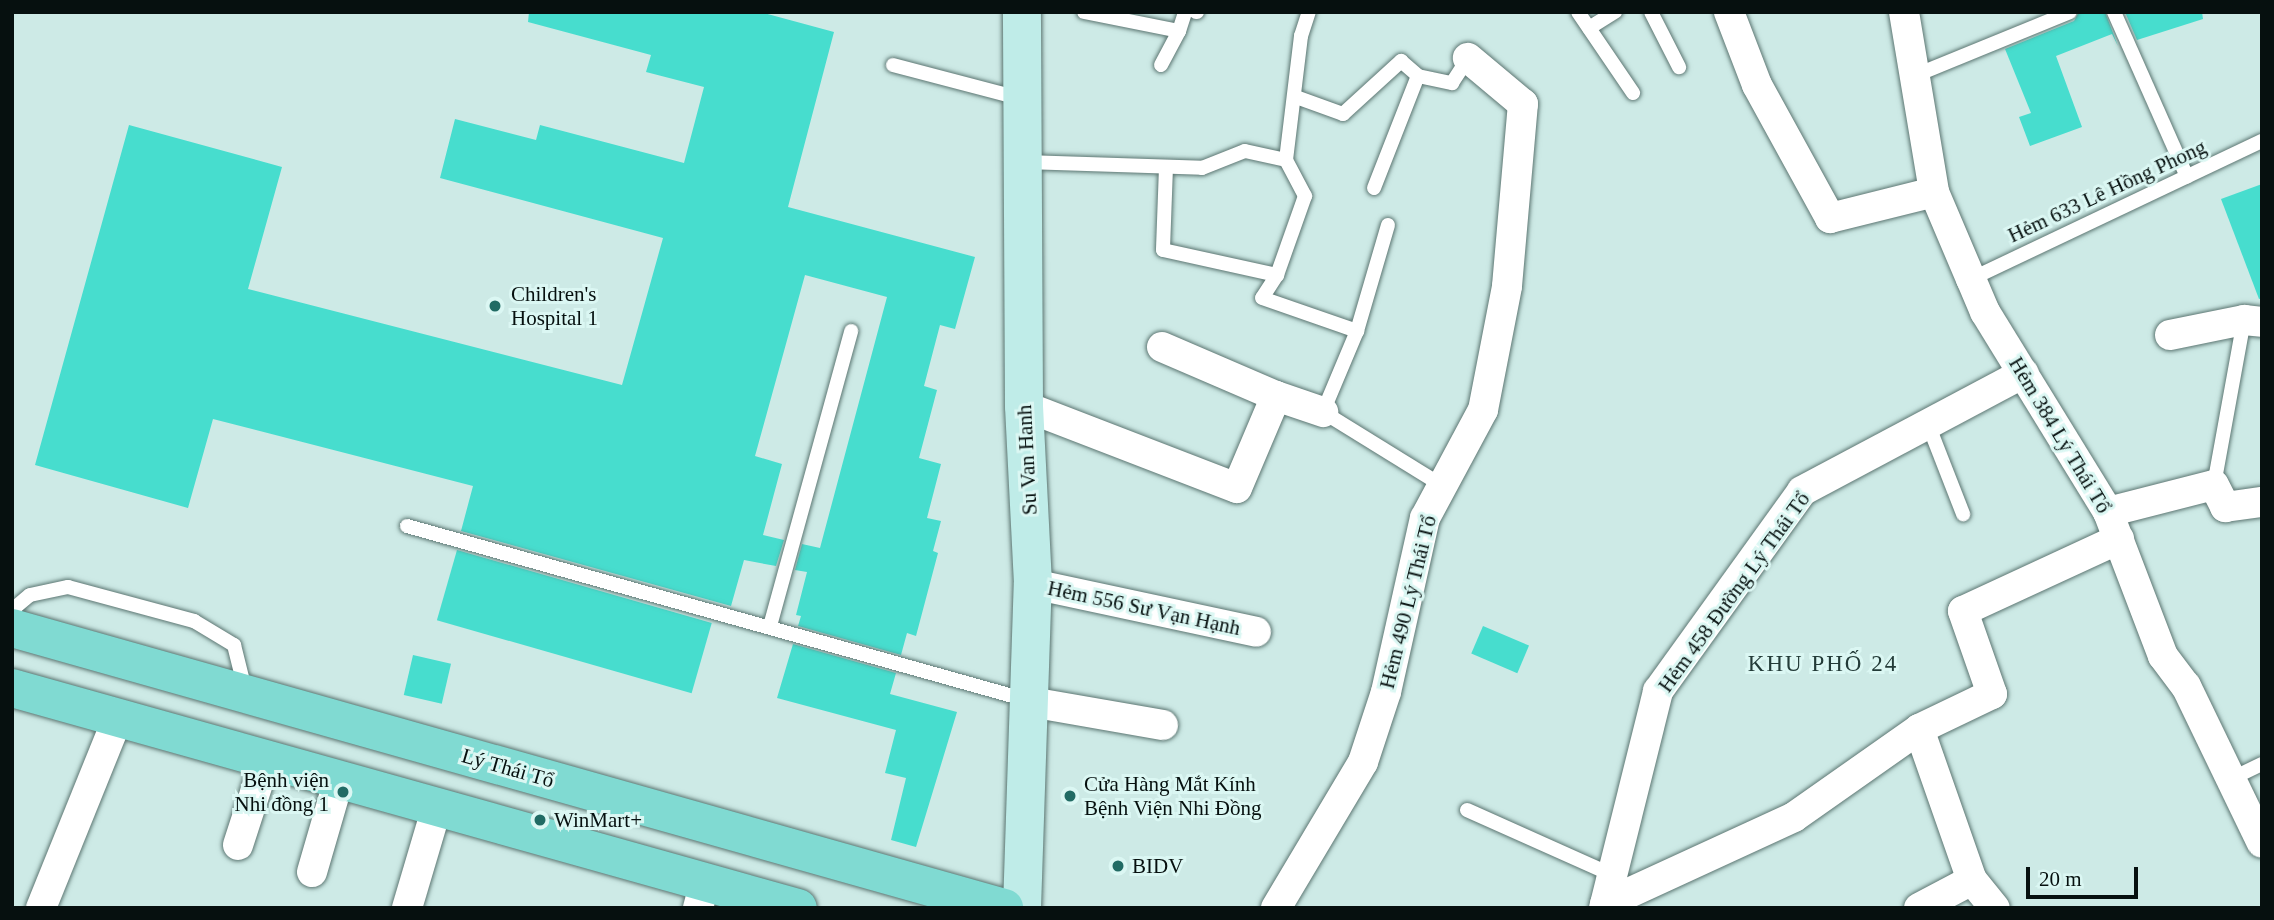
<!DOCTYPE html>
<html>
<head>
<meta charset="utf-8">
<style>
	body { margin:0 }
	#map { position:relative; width:2274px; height:920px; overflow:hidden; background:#cdeae6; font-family:"Times New Roman",serif }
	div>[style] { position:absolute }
	.building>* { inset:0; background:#47ddce; transform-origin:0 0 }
	.roads { filter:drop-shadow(0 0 2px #5c7672) drop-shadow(0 0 2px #5c7672) }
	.lane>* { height:14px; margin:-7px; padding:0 7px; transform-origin:7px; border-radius:7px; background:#fff }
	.street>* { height:30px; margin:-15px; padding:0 15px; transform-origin:15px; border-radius:15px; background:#fff }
	.secondary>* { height:38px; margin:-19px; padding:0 19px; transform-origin:19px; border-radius:19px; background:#bfece8 }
	.primary>* { height:38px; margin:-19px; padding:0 19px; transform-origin:19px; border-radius:19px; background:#80dad2 }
	.dots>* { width:19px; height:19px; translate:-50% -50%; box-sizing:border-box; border:4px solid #dbf7f3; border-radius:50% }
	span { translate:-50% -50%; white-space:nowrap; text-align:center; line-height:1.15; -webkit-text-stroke:6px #dbf7f3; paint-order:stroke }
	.street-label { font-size:21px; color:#06100f }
	.poi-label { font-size:21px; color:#06100f }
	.left { translate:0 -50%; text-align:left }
	.right { translate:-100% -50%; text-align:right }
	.neighbourhood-label { font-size:23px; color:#233b38; letter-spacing:2px }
	.frame { position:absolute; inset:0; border:14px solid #06100f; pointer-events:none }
	.scale { position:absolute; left:2026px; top:867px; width:112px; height:32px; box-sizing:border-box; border:4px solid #06100f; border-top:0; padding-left:9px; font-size:21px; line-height:24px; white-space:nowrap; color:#06100f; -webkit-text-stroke:5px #dbf7f3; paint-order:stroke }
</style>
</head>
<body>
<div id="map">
	<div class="building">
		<i style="clip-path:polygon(529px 12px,760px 12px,834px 32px,788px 207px,975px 257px,955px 329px,940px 325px,924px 386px,937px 390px,919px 458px,941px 464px,927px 518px,941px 521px,933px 551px,938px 553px,916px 636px,907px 633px,901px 655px,798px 626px,801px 616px,796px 615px,807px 572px,795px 570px,802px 544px,820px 548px,887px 297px,805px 275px,755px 456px,782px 464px,763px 535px,784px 540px,776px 566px,744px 560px,731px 606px,461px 531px,473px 486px,213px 419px,188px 508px,35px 465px,129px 125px,282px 167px,248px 289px,622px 385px,663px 238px,440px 178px,455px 119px,536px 140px,540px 125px,684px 163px,704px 87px,646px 72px,651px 55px,528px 22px)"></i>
		<i style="clip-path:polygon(2079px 12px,2105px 12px,2118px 46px,2112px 34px,2056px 56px,2082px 127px,2030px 146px,2019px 117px,2031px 113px,2005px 49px,2074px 21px)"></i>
		<i style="clip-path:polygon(2125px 12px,2202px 12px,2203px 19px,2137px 40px)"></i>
		<i style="clip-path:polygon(2262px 184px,2262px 298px,2259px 299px,2221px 199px)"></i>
		<i style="left:457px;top:550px;width:265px;height:73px;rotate:16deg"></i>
		<i style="left:1483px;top:626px;width:50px;height:30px;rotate:23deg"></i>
		<i style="clip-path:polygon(793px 644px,896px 673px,890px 694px,957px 712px,916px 847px,891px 840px,906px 778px,885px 773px,896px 730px,777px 698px)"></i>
		<i style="left:413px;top:655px;width:39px;height:41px;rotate:13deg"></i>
	</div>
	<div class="roads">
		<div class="lane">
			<i style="left:1084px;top:12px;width:97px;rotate:11.3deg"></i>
			<i style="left:1179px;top:31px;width:20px;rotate:-72deg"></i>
			<i style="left:1196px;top:12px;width:1px"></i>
			<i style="left:1578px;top:12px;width:98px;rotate:55.8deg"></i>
			<i style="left:1651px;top:12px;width:62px;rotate:63deg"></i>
			<i style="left:2114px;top:12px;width:180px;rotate:66.1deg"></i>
			<i style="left:1589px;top:28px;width:31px;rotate:-32deg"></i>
			<i style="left:893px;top:65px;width:130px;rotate:14.7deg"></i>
			<i style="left:1161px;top:65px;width:38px;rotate:-62deg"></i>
			<i style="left:1916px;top:75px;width:166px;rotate:-22.2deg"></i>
			<i style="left:1296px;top:97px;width:50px;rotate:19.9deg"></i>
			<i style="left:1343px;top:114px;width:79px;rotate:-42.4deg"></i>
			<i style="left:1401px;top:61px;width:23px;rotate:41deg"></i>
			<i style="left:1418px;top:76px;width:35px;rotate:12deg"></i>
			<i style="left:1452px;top:83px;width:30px;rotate:-57deg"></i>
			<i style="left:1286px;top:160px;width:125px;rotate:-83.1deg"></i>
			<i style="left:1301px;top:36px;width:25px;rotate:-72deg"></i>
			<i style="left:1025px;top:162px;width:177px;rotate:1.9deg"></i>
			<i style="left:1202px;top:168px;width:46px;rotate:-21.6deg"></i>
			<i style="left:1245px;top:151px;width:42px;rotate:12.4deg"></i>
			<i style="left:1286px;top:160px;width:41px;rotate:62.2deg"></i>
			<i style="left:1305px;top:196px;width:84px;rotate:109.5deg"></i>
			<i style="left:1166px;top:167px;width:83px;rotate:92.1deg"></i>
			<i style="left:1163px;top:250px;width:117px;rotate:12.4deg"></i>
			<i style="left:1277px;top:275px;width:27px;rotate:123deg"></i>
			<i style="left:1262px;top:298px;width:101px;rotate:19.2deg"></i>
			<i style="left:1374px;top:188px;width:120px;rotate:-68.6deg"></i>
			<i style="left:1388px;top:225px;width:110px;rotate:106.3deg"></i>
			<i style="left:1357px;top:331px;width:88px;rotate:112.8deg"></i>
			<i style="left:1323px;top:412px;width:141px;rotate:31.7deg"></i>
			<i style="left:1971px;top:279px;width:322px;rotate:-25.4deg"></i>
			<i style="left:1928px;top:424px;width:97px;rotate:68.7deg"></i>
			<i style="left:2214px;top:485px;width:168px;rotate:-79.7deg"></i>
			<i style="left:407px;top:526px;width:644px;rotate:15.68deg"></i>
			<i style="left:12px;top:610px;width:23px;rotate:-40deg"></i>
			<i style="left:30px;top:595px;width:39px;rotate:-12deg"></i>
			<i style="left:68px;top:587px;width:131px;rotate:15.1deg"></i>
			<i style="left:194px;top:621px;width:47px;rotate:31deg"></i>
			<i style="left:234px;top:645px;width:45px;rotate:76deg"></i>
			<i style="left:770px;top:626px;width:306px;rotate:-74.6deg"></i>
			<i style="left:2231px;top:779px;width:34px;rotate:-26deg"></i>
			<i style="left:1467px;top:810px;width:159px;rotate:24.1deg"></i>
		</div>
		<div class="street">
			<i style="left:1729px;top:12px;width:78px;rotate:69deg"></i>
			<i style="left:1757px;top:85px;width:152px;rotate:61.2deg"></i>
			<i style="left:1830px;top:218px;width:107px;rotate:-14deg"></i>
			<i style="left:1904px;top:12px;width:182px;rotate:80.5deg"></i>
			<i style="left:1934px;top:192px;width:95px;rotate:67deg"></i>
			<i style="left:1971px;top:279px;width:36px;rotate:67deg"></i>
			<i style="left:1985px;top:312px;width:235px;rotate:58.4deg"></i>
			<i style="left:2108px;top:512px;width:154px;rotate:69.1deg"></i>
			<i style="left:2163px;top:656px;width:38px;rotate:53deg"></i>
			<i style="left:2186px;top:686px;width:174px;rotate:64.2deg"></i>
			<i style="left:2170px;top:335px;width:76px;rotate:-11.5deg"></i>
			<i style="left:2244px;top:320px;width:18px;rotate:6deg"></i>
			<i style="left:1162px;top:347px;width:124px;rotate:23.3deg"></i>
			<i style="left:1024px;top:406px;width:228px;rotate:21.1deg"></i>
			<i style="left:1237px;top:488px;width:100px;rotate:-67deg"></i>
			<i style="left:1276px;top:396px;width:50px;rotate:18.8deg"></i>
			<i style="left:2108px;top:512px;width:109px;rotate:-14.3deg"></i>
			<i style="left:2214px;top:485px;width:25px;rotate:63deg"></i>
			<i style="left:2225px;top:507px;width:37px;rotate:-8deg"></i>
			<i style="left:1033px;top:584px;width:228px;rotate:12.1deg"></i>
			<i style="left:1031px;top:702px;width:134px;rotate:9.9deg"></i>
			<i style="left:1919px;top:729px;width:160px;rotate:70.7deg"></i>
			<i style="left:1972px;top:880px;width:36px;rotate:51deg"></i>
			<i style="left:238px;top:845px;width:90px;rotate:-72deg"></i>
			<i style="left:312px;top:872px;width:97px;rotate:-73.8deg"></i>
			<i style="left:1605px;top:904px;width:208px;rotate:-24.7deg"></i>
			<i style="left:1794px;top:817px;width:153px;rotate:-35.1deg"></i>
			<i style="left:1919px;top:729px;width:81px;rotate:-25.6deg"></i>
			<i style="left:1992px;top:694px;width:88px;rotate:-109.3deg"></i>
			<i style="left:1963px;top:611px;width:172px;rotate:-24.8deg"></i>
			<i style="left:41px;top:908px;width:206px;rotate:-68deg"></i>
			<i style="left:407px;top:908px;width:105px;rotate:-73.5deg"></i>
			<i style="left:698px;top:908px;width:27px;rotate:-75deg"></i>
			<i style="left:1276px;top:908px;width:170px;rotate:-59.2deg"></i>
			<i style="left:1363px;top:762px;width:74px;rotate:-71.8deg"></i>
			<i style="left:1386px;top:692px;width:178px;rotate:-77.4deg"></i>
			<i style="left:1425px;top:518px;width:123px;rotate:-61.8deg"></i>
			<i style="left:1483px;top:410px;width:126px;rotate:-79deg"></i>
			<i style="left:1507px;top:286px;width:183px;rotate:-85deg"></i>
			<i style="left:1523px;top:104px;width:72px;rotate:-140.1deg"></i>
			<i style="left:1604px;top:908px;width:224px;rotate:-76deg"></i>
			<i style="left:1658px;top:691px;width:246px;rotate:-54.2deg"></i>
			<i style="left:1802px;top:491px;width:251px;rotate:-28deg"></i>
			<i style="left:1919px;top:908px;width:60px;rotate:-27.8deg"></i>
		</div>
		<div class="secondary">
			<i style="left:1022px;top:908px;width:324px;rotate:-88.1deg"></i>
			<i style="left:1033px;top:584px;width:178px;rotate:-92.9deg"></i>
			<i style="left:1024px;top:406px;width:394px;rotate:-90.3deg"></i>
		</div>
		<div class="primary">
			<i style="left:12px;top:628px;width:1031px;rotate:15.76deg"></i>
			<i style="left:12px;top:688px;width:816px;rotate:15.64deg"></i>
		</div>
	</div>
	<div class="dots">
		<i style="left:495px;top:306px;background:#216b64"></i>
		<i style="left:343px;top:792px;background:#216b64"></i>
		<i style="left:1070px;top:796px;background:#216b64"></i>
		<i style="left:540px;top:820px;background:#216b64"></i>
		<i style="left:1118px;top:866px;background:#216b64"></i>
	</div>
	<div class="street-label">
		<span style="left:2107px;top:191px;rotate:-25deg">Hẻm 633 Lê Hồng Phong</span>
		<span style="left:2060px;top:435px;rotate:59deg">Hẻm 384 Lý Thái Tổ</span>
		<span style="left:1027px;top:460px;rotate:-93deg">Su Van Hanh</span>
		<span style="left:1734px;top:592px;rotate:-54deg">Hẻm 458 Đường Lý Thái Tổ</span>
		<span style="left:1408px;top:602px;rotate:-76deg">Hẻm 490 Lý Thái Tổ</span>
		<span style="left:1144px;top:608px;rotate:12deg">Hẻm 556 Sư Vạn Hạnh</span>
		<span style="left:508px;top:768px;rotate:16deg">Lý Thái Tổ</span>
	</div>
	<div class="poi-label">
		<span class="left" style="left:511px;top:306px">Children's<br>Hospital 1</span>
		<span class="right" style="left:329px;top:792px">Bệnh viện<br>Nhi đồng 1</span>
		<span class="left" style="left:1084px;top:796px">Cửa Hàng Mắt Kính<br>Bệnh Viện Nhi Đồng</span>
		<span class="left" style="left:554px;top:820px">WinMart+</span>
		<span class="left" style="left:1132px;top:866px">BIDV</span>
	</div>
	<div class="neighbourhood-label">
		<span style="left:1823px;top:664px">KHU PHỐ 24</span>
	</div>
	<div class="frame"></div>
	<div class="scale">20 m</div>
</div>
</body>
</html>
